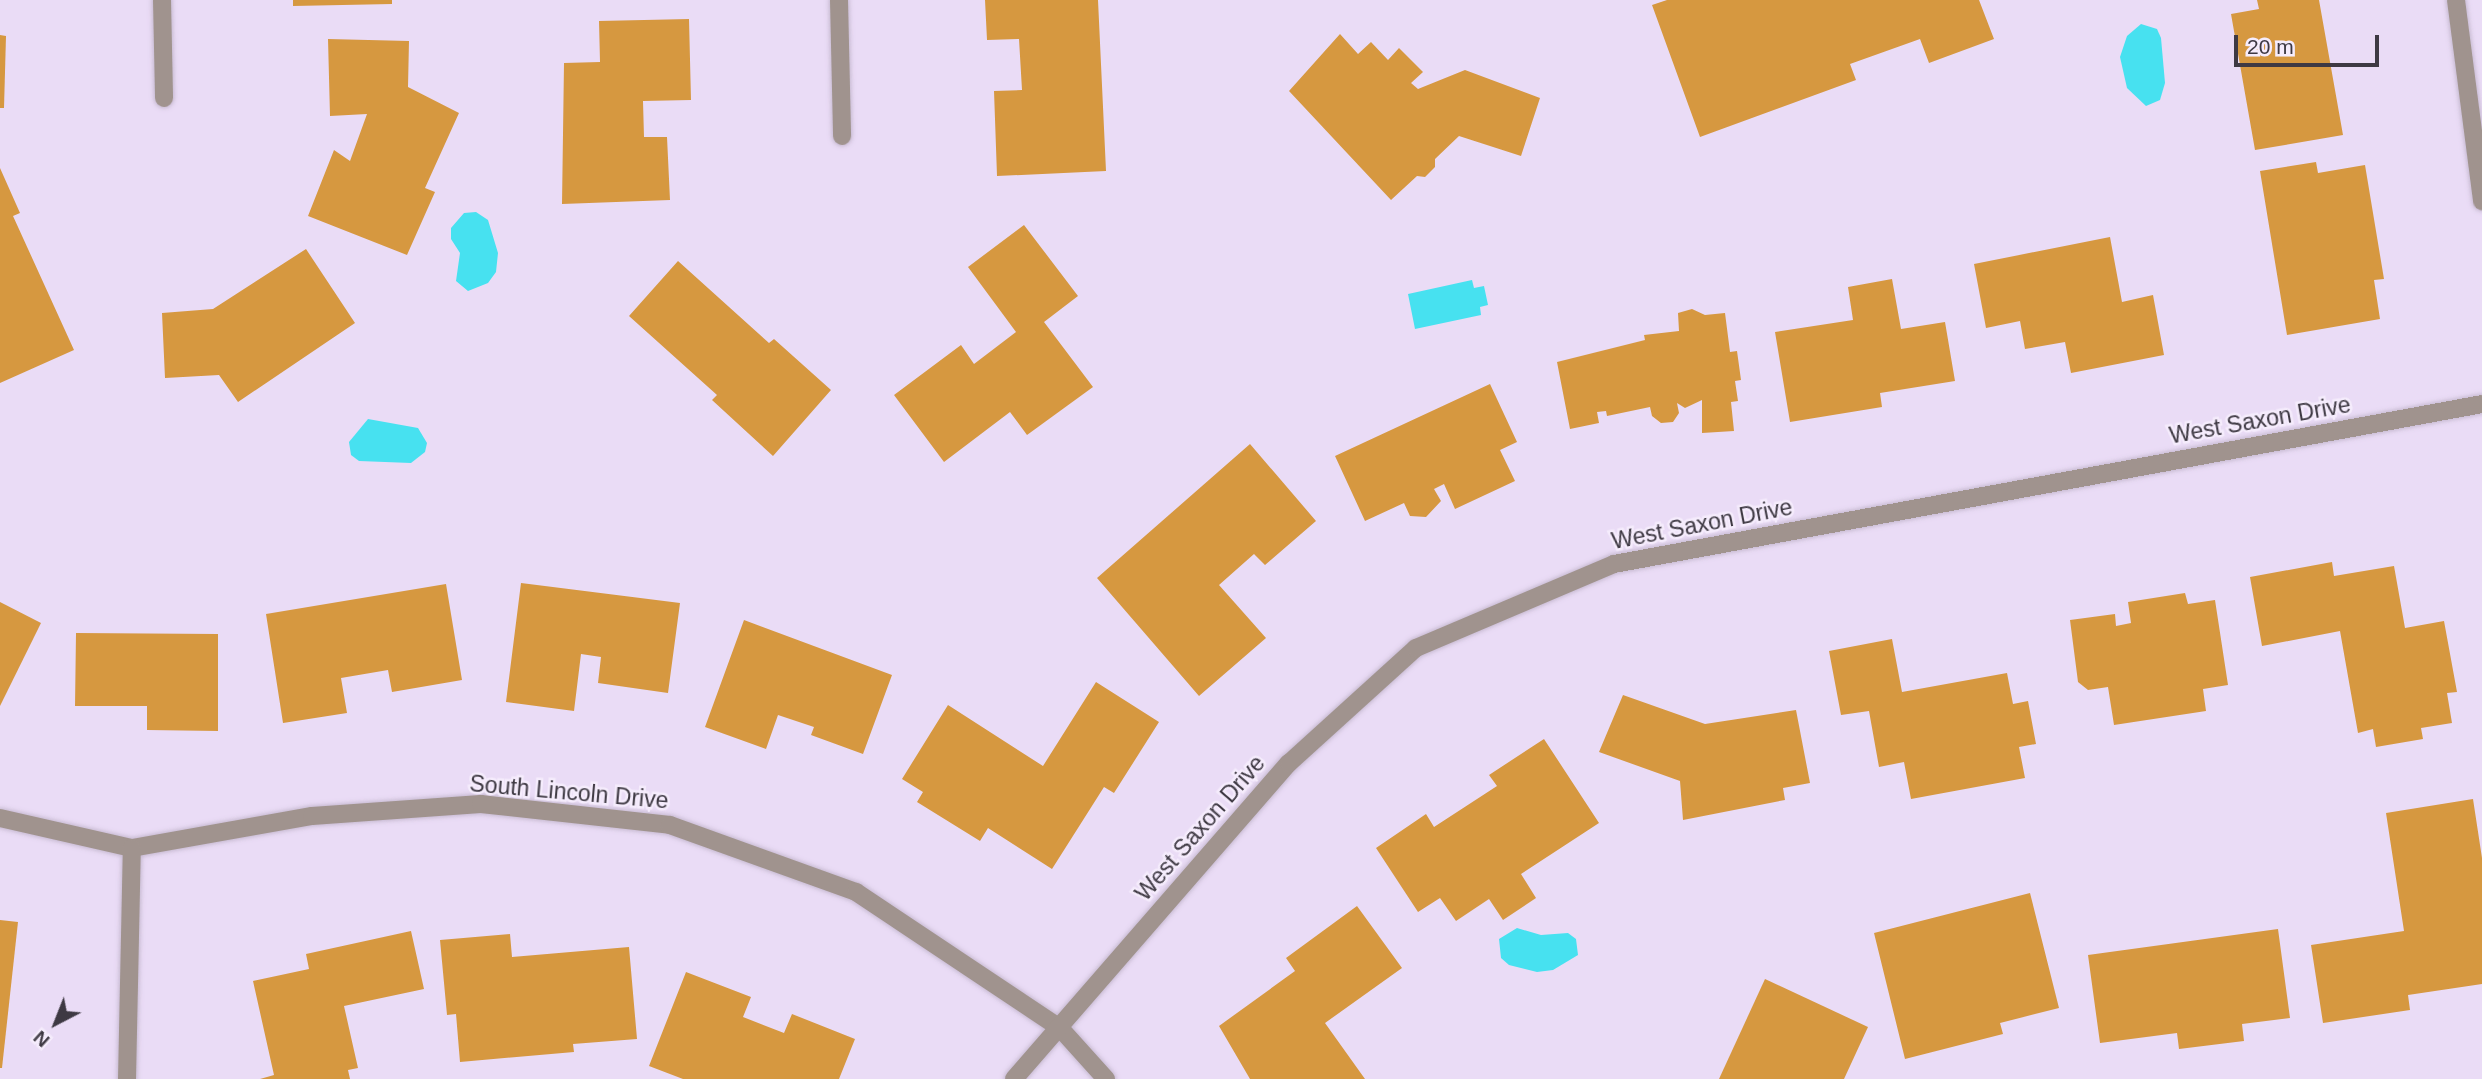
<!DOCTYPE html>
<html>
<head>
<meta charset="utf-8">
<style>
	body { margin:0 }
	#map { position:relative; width:2482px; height:1079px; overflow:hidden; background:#eadcf6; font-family:Helvetica,sans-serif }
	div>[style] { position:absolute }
	.water>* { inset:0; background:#47e1f0 }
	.building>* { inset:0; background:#d69840 }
	.roads { filter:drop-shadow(0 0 2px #c8bbd2) drop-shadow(0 0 2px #c8bbd2) }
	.minor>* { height:18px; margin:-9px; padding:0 9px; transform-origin:9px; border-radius:9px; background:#a0938e }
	span { translate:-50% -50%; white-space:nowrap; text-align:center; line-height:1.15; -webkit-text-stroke:5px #f5ecfc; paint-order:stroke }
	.street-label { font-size:23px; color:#3e3943 }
	.north { position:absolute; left:21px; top:988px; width:70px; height:70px; -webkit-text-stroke:5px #f5ecfc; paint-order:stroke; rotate:222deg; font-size:19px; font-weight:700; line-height:28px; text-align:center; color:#3e3943 }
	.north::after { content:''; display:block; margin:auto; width:24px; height:32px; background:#3e3943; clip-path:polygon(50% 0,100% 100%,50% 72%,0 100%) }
	.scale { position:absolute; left:2234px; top:35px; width:145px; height:32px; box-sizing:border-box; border:4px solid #3e3943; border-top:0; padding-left:9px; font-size:21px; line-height:24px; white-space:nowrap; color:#3e3943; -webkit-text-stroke:5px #f5ecfc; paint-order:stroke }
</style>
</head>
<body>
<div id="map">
	<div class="water">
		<i style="clip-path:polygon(2141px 24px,2157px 29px,2161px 38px,2165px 83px,2160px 100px,2146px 106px,2127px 88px,2120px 57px,2127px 36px)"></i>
		<i style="clip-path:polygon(476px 212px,488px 220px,498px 253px,496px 272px,488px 283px,468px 291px,456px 281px,460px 253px,451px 239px,451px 228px,464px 213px)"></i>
		<i style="clip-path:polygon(1472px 280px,1474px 288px,1484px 286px,1488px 305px,1480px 307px,1481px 315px,1415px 329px,1408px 294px)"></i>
		<i style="clip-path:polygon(368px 419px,418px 428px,427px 443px,425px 452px,411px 463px,359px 461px,351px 455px,349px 442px)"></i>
		<i style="clip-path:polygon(1517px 928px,1541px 935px,1568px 933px,1576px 939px,1578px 955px,1553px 970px,1537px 972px,1509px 965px,1501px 958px,1499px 939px)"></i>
	</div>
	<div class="building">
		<i style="clip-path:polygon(293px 0,392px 0,392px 4px,293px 6px)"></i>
		<i style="clip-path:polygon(985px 0,1098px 0,1106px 171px,997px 176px,994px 91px,1022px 90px,1019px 39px,987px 40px)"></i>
		<i style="clip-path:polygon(1667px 0,1979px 0,1994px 39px,1929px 63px,1920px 39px,1850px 64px,1856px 80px,1700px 137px,1652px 5px)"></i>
		<i style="clip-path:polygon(2257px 0,2319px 0,2343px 135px,2255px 150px,2231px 14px,2259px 9px)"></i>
		<i style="clip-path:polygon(689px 19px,691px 100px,643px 101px,644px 137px,667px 137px,670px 200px,562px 204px,564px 63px,600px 62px,599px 21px)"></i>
		<i style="clip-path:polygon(1340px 34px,1358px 54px,1371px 42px,1388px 60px,1399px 48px,1423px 72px,1411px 83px,1418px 89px,1465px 70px,1540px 98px,1521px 156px,1459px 136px,1435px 159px,1435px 167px,1425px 177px,1417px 176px,1391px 200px,1289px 91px)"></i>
		<i style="clip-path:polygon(0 35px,6px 36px,4px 108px,0 108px)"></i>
		<i style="clip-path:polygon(328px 39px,409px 41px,408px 87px,459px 113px,425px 188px,435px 192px,407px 255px,308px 216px,334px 150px,350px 161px,367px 114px,330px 116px)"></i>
		<i style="clip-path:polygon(2316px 162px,2318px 173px,2365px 165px,2384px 279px,2374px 280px,2380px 319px,2287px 335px,2260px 171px)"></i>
		<i style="clip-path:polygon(0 168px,20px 213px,13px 216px,74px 350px,0 383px)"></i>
		<i style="clip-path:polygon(1024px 225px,1078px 296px,1044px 322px,1093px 387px,1027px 435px,1010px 412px,944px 462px,894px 395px,961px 345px,974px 364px,1016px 332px,968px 267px)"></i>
		<i style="clip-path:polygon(2110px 237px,2122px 302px,2153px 295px,2164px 355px,2071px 373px,2065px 342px,2025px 349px,2020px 321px,1986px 328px,1974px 264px)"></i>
		<i style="clip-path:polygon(306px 249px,355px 323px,238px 402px,219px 375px,165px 378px,162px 313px,213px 309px)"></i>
		<i style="clip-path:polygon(678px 261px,769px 343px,774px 339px,831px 390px,773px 456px,712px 400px,717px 395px,629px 316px)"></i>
		<i style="clip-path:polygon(1892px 279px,1901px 329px,1945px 322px,1955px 381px,1880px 393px,1882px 407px,1790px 422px,1775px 332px,1853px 320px,1848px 287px)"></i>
		<i style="clip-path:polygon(1692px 309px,1705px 315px,1725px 313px,1730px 352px,1737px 351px,1741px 380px,1735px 381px,1738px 401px,1731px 402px,1734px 431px,1702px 433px,1702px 400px,1685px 408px,1677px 403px,1679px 413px,1673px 422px,1661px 423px,1652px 416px,1650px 407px,1607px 416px,1606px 411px,1597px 412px,1599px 423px,1570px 429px,1557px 362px,1645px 340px,1644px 335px,1679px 331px,1678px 313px)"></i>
		<i style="clip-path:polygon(1490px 384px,1517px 442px,1500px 450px,1515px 481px,1455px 509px,1444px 484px,1434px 489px,1441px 501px,1426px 517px,1410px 516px,1404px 503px,1365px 521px,1335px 456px)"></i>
		<i style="clip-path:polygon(1250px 444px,1316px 521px,1265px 565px,1254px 554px,1219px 585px,1266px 638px,1199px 696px,1097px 578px)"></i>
		<i style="clip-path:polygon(2332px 562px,2334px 576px,2394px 566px,2405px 628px,2444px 621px,2457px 692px,2447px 693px,2452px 723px,2421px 728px,2423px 739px,2376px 747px,2373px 729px,2358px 733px,2340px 631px,2262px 646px,2250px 577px)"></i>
		<i style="clip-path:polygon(521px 583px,680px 603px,668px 693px,598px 683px,601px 657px,581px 654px,574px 711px,506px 702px)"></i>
		<i style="clip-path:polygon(446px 584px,462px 680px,392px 692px,388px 670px,341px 678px,347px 713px,283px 723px,266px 614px)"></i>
		<i style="clip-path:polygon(2185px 593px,2188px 604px,2215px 600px,2228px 685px,2203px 689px,2206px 711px,2114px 725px,2108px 687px,2088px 690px,2078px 682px,2070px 620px,2115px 614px,2116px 626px,2131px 623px,2128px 602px)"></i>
		<i style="clip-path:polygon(0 602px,41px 623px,0 706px)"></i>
		<i style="clip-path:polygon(744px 620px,892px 675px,863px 754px,811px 735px,814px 727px,778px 715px,766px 749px,705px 727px)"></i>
		<i style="clip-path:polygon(76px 633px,218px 634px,218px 731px,147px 730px,147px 706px,75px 706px)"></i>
		<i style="clip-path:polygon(1892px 639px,1902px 692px,2007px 673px,2013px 704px,2028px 701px,2036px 744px,2019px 747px,2025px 778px,1911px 799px,1904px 762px,1879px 767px,1869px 711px,1841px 715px,1829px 651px)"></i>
		<i style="clip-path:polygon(1096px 682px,1159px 722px,1114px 793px,1104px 787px,1052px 869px,988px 828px,980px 841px,917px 802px,923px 792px,902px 779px,948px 705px,1043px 766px)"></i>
		<i style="clip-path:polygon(1623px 695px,1705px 724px,1796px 710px,1810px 783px,1783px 788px,1785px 800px,1683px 820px,1680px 781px,1599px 752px)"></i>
		<i style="clip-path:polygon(1544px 739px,1599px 823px,1521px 874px,1536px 898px,1503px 920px,1489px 899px,1456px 921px,1440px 898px,1418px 912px,1376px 848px,1426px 814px,1434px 827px,1497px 786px,1489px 775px)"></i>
		<i style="clip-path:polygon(2473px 799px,2482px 858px,2482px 984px,2408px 995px,2410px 1010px,2323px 1023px,2311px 945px,2404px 931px,2386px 813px)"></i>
		<i style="clip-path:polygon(2030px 893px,2059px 1008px,2000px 1023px,2003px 1034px,1905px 1059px,1874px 933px)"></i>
		<i style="clip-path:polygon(1357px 906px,1402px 968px,1325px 1023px,1365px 1079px,1250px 1079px,1219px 1026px,1295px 971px,1286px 958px)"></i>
		<i style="clip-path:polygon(0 920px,18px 922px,2px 1068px,0 1068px)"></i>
		<i style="clip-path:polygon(2278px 929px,2290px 1018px,2242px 1024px,2244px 1041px,2179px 1049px,2177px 1033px,2100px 1043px,2088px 955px)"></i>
		<i style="clip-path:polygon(411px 931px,424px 989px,344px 1006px,358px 1068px,348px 1070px,350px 1079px,260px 1079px,274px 1075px,253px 981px,309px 969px,306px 954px)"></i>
		<i style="clip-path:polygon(510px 934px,512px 957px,629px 947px,637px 1039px,573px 1044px,574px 1052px,460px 1062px,456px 1014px,447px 1015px,440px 940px)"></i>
		<i style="clip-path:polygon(686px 972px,751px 997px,743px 1017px,784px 1033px,792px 1014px,855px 1039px,839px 1079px,683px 1079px,649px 1066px)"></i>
		<i style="clip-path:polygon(1765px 979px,1868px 1027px,1844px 1079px,1719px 1079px)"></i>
	</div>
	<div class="roads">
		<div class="minor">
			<i style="left:162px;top:0;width:98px;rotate:88.8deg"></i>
			<i style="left:839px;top:0;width:136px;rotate:88.7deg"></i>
			<i style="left:2456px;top:0;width:203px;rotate:82.6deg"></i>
			<i style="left:0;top:818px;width:135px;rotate:12.8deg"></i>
			<i style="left:132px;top:848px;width:183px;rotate:-10.1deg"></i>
			<i style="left:312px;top:816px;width:169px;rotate:-4.1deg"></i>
			<i style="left:481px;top:804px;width:190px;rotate:6.3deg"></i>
			<i style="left:670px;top:825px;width:198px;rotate:19.8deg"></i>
			<i style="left:856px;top:892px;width:245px;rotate:33.7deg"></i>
			<i style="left:1060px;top:1028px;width:69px;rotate:48deg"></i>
			<i style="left:127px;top:1079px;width:231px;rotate:-88.8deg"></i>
			<i style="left:1014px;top:1079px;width:419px;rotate:-49deg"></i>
			<i style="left:1289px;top:763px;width:171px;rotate:-42.2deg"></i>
			<i style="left:1416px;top:648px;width:215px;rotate:-23deg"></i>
			<i style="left:1614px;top:564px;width:883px;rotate:-10.44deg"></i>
		</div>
	</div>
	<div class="street-label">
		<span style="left:2260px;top:420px;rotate:-10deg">West Saxon Drive</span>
		<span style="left:1702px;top:524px;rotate:-11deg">West Saxon Drive</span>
		<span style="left:569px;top:792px;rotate:5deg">South Lincoln Drive</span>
		<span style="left:1200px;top:828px;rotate:-49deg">West Saxon Drive</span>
	</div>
	<div class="north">N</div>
	<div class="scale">20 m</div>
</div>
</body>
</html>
